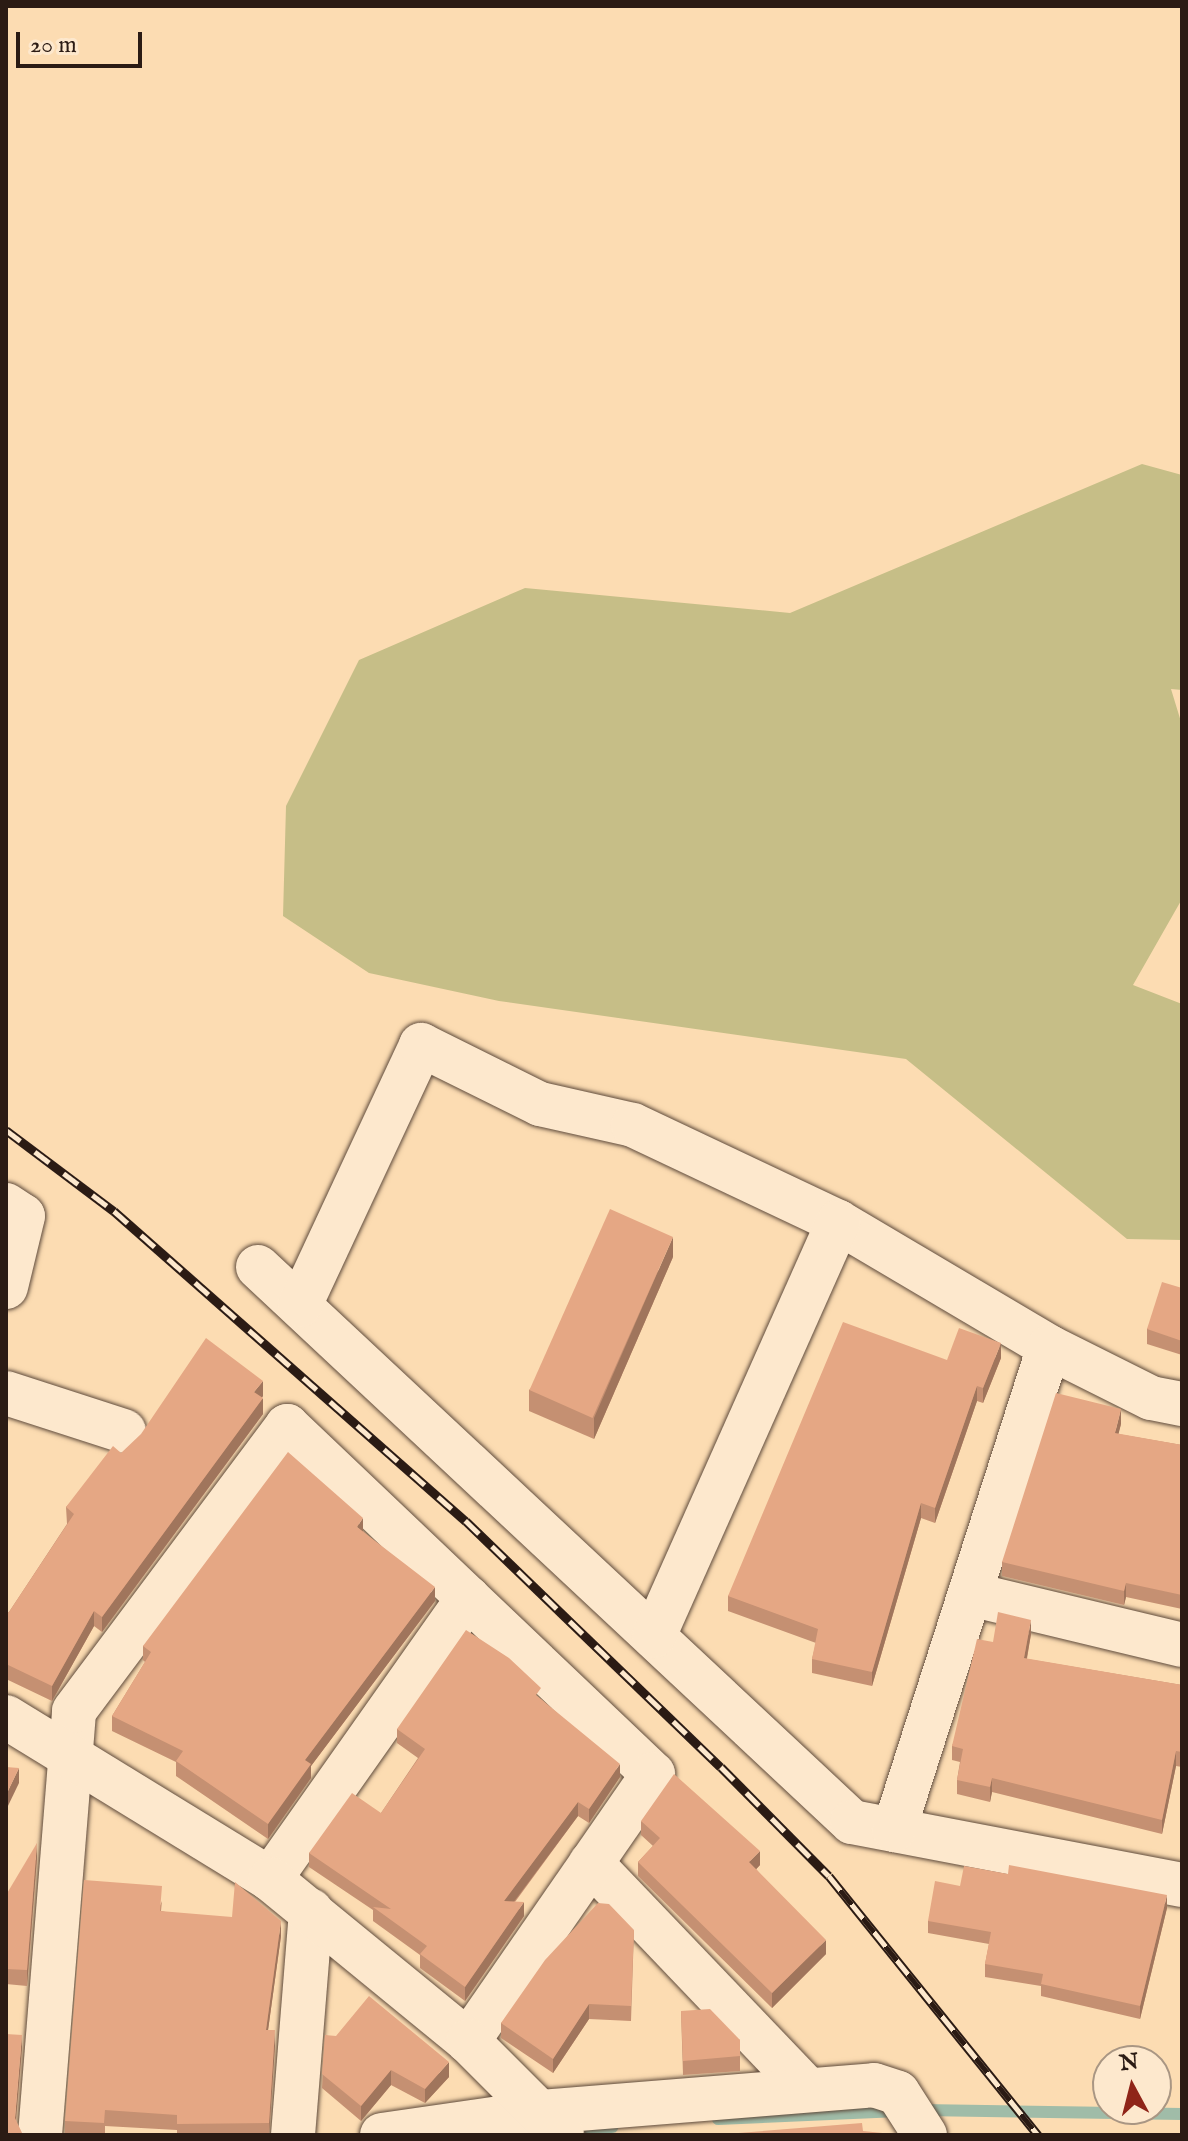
<!DOCTYPE html>
<html>
<head>
<meta charset="utf-8">
<style>
	body { margin:0 }
	#map { position:relative; width:1188px; height:2141px; overflow:hidden; background:#fcdcb2; font-family:"IM FELL English",serif }
	div>[style] { position:absolute }
	.green>* { inset:0; background:#c6be87 }
	.stream>* { height:12px; margin:-6px; padding:0 6px; transform-origin:6px; border-radius:6px; background:#a0bca8 }
	.roads { filter:drop-shadow(0 0 2px #5f4b3c) drop-shadow(0 0 2px #5f4b3c) }
	.minor>* { height:44px; margin:-22px; padding:0 22px; transform-origin:22px; border-radius:22px; background:#fde8cd }
	.tertiary>* { height:44px; margin:-22px; padding:0 22px; transform-origin:22px; border-radius:22px; background:#fde8cd }
	.rail>* { height:9px; margin-top:-4.5px; transform-origin:0; background:repeating-linear-gradient(90deg,#fde8cd 0 18px,#2b1b14 0 36px); box-sizing:border-box; border-block:2px solid #2b1b14 }
	.wall>* { inset:0; background:#c59072 }
	.shaded-wall>* { inset:0; background:#a0755c }
	.building>* { inset:0; background:#e5a784; transform-origin:0 0 }
	span { translate:-50% -50%; white-space:nowrap; text-align:center; line-height:1.15; -webkit-text-stroke:7px #fde8cd; paint-order:stroke }
	.frame { position:absolute; inset:0; border:8px solid #2b1b14; pointer-events:none }
	.north { position:absolute; left:1092px; top:2045px; width:80px; height:80px; box-sizing:border-box; background:#fde8cd; border:2px solid #a99683; border-radius:50%; rotate:353deg; font-size:22px; font-weight:700; line-height:32px; text-align:center; color:#2b1b14 }
	.north::after { content:''; display:block; margin:auto; width:28px; height:36px; background:#8f2418; clip-path:polygon(50% 0,100% 100%,50% 72%,0 100%) }
	.scale { position:absolute; left:16px; top:32px; width:126px; height:36px; box-sizing:border-box; border:4px solid #2b1b14; border-top:0; padding-left:10px; font-size:24px; line-height:28px; white-space:nowrap; color:#2b1b14; -webkit-text-stroke:6px #fde8cd; paint-order:stroke }
</style>
</head>
<body>
<div id="map">
	<div class="green">
		<i style="clip-path:polygon(1142px 464px,1182px 475px,1182px 690px,1171px 689px,1182px 725px,1182px 899px,1133px 985px,1182px 1004px,1182px 1240px,1127px 1239px,906px 1059px,499px 1001px,369px 973px,283px 916px,286px 806px,359px 660px,525px 588px,790px 613px)"></i>
	</div>
	<div class="stream">
		<i style="left:921px;top:2110px;width:261px;rotate:0.9deg"></i>
		<i style="left:718px;top:2119px;width:181px;rotate:-2.5deg"></i>
		<i style="left:571px;top:2134px;width:42px;rotate:-9.7deg"></i>
	</div>
	<div class="roads">
		<div class="minor">
			<i style="left:6px;top:1205px;width:20px;rotate:33deg"></i>
			<i style="left:23px;top:1216px;width:73px;rotate:103.5deg"></i>
			<i style="left:258px;top:1267px;width:813px;rotate:43.06deg"></i>
			<i style="left:852px;top:1822px;width:336px;rotate:10.8deg"></i>
			<i style="left:300px;top:1305px;width:287px;rotate:-65deg"></i>
			<i style="left:421px;top:1045px;width:133px;rotate:26.4deg"></i>
			<i style="left:540px;top:1104px;width:95px;rotate:12.7deg"></i>
			<i style="left:633px;top:1125px;width:227px;rotate:25.3deg"></i>
			<i style="left:838px;top:1222px;width:245px;rotate:30.6deg"></i>
			<i style="left:1049px;top:1347px;width:114px;rotate:26.6deg"></i>
			<i style="left:1151px;top:1398px;width:32px;rotate:11deg"></i>
			<i style="left:6px;top:1393px;width:124px;rotate:17.9deg"></i>
			<i style="left:970px;top:1594px;width:218px;rotate:13.5deg"></i>
			<i style="left:654px;top:1636px;width:453px;rotate:-66deg"></i>
			<i style="left:894px;top:1830px;width:507px;rotate:-72.21deg"></i>
			<i style="left:591px;top:1863px;width:313px;rotate:46.3deg"></i>
			<i style="left:270px;top:1879px;width:344px;rotate:-54.8deg"></i>
			<i style="left:40px;top:2135px;width:425px;rotate:-85.4deg"></i>
			<i style="left:74px;top:1711px;width:356px;rotate:-53.2deg"></i>
			<i style="left:287px;top:1426px;width:505px;rotate:43.56deg"></i>
			<i style="left:653px;top:1774px;width:325px;rotate:124.7deg"></i>
			<i style="left:293px;top:2135px;width:225px;rotate:-85.4deg"></i>
			<i style="left:382px;top:2135px;width:161px;rotate:-8.2deg"></i>
			<i style="left:541px;top:2112px;width:334px;rotate:-4.6deg"></i>
			<i style="left:874px;top:2085px;width:25px;rotate:18deg"></i>
			<i style="left:898px;top:2093px;width:50px;rotate:57.3deg"></i>
		</div>
		<div class="tertiary">
			<i style="left:6px;top:1717px;width:310px;rotate:31.5deg"></i>
			<i style="left:270px;top:1879px;width:256px;rotate:39.3deg"></i>
			<i style="left:468px;top:2041px;width:133px;rotate:45deg"></i>
		</div>
	</div>
	<div class="rail">
		<i style="left:6px;top:1130px;width:135px;rotate:36.9deg"></i>
		<i style="left:114px;top:1211px;width:469px;rotate:41.4deg"></i>
		<i style="left:466px;top:1521px;width:354px;rotate:44deg"></i>
		<i style="left:721px;top:1767px;width:153px;rotate:45.3deg"></i>
		<i style="left:829px;top:1876px;width:333px;rotate:51.1deg"></i>
	</div>
	<div class="wall">
		<i style="clip-path:polygon(673px 1257px,594px 1439px,529px 1411px,529px 1390px)"></i>
		<i style="clip-path:polygon(1182px 1288px,1182px 1355px,1147px 1344px,1147px 1329px)"></i>
		<i style="clip-path:polygon(1001px 1358px,983px 1403px,977px 1401px,935px 1523px,921px 1518px,872px 1686px,812px 1673px,812px 1659px,816px 1643px,728px 1611px,728px 1596px,947px 1360px)"></i>
		<i style="clip-path:polygon(263px 1396px,262px 1398px,263px 1414px,102px 1632px,94px 1626px,52px 1701px,6px 1679px,6px 1612px,9px 1612px,67px 1524px,66px 1507px,121px 1453px)"></i>
		<i style="clip-path:polygon(1121px 1424px,1118px 1434px,1182px 1445px,1182px 1609px,1126px 1597px,1124px 1605px,1002px 1576px,1002px 1562px)"></i>
		<i style="clip-path:polygon(363px 1531px,435px 1601px,311px 1766px,311px 1778px,268px 1839px,176px 1776px,176px 1762px,112px 1731px,112px 1716px,145px 1662px,143px 1660px,143px 1646px)"></i>
		<i style="clip-path:polygon(1031px 1634px,1027px 1659px,1182px 1685px,1182px 1767px,1176px 1766px,1162px 1834px,992px 1792px,990px 1802px,957px 1794px,957px 1780px,960px 1762px,952px 1760px,952px 1746px,993px 1642px)"></i>
		<i style="clip-path:polygon(541px 1699px,620px 1777px,589px 1823px,578px 1816px,515px 1902px,524px 1916px,465px 2001px,420px 1968px,420px 1955px,373px 1921px,373px 1910px,309px 1867px,309px 1853px,381px 1813px,418px 1758px,397px 1743px,397px 1729px)"></i>
		<i style="clip-path:polygon(641px 1821px,760px 1865px,756px 1869px,826px 1954px,772px 2008px,638px 1876px,638px 1862px,653px 1846px,641px 1835px)"></i>
		<i style="clip-path:polygon(37px 1858px,27px 1986px,6px 1984px,6px 1895px)"></i>
		<i style="clip-path:polygon(960px 1886px,1167px 1908px,1140px 2019px,1041px 1996px,1041px 1986px,985px 1977px,985px 1964px,989px 1944px,928px 1933px,928px 1921px)"></i>
		<i style="clip-path:polygon(162px 1901px,161px 1911px,281px 1936px,268px 2030px,275px 2046px,269px 2135px,177px 2135px,177px 2130px,105px 2126px,105px 2135px,65px 2135px,65px 2121px)"></i>
		<i style="clip-path:polygon(634px 1930px,631px 2021px,589px 2019px,553px 2073px,501px 2038px,501px 2023px)"></i>
		<i style="clip-path:polygon(681px 2011px,740px 2040px,740px 2071px,683px 2075px)"></i>
		<i style="clip-path:polygon(325px 2035px,449px 2077px,425px 2103px,391px 2085px,361px 2121px,322px 2088px)"></i>
	</div>
	<div class="shaded-wall">
		<i style="clip-path:polygon(673px 1237px,673px 1257px,594px 1439px,594px 1418px)"></i>
		<i style="clip-path:polygon(1001px 1343px,1001px 1358px,983px 1403px,983px 1388px)"></i>
		<i style="clip-path:polygon(263px 1381px,263px 1396px,254px 1408px,254px 1392px)"></i>
		<i style="clip-path:polygon(977px 1386px,977px 1401px,935px 1523px,935px 1508px)"></i>
		<i style="clip-path:polygon(263px 1398px,263px 1414px,102px 1632px,102px 1617px)"></i>
		<i style="clip-path:polygon(1121px 1409px,1121px 1424px,1115px 1448px,1115px 1433px)"></i>
		<i style="clip-path:polygon(921px 1503px,921px 1518px,872px 1686px,872px 1672px)"></i>
		<i style="clip-path:polygon(363px 1518px,363px 1532px,357px 1527px)"></i>
		<i style="clip-path:polygon(1126px 1583px,1126px 1597px,1124px 1605px,1124px 1591px)"></i>
		<i style="clip-path:polygon(435px 1587px,435px 1601px,311px 1766px,311px 1778px,268px 1839px,268px 1824px,305px 1760px)"></i>
		<i style="clip-path:polygon(94px 1611px,94px 1626px,52px 1701px,52px 1686px)"></i>
		<i style="clip-path:polygon(1031px 1620px,1031px 1634px,1024px 1673px,1024px 1658px)"></i>
		<i style="clip-path:polygon(1176px 1751px,1176px 1766px,1162px 1834px,1162px 1820px)"></i>
		<i style="clip-path:polygon(620px 1764px,620px 1777px,589px 1823px,589px 1809px)"></i>
		<i style="clip-path:polygon(19px 1768px,19px 1783px,6px 1810px,6px 1795px)"></i>
		<i style="clip-path:polygon(992px 1778px,992px 1792px,990px 1802px,990px 1787px)"></i>
		<i style="clip-path:polygon(578px 1802px,578px 1816px,504px 1915px,504px 1901px)"></i>
		<i style="clip-path:polygon(37px 1843px,37px 1858px,27px 1986px,27px 1970px)"></i>
		<i style="clip-path:polygon(760px 1851px,760px 1865px,749px 1877px,749px 1862px)"></i>
		<i style="clip-path:polygon(1167px 1895px,1167px 1908px,1140px 2019px,1140px 2006px)"></i>
		<i style="clip-path:polygon(524px 1902px,524px 1916px,465px 2001px,465px 1987px)"></i>
		<i style="clip-path:polygon(281px 1921px,281px 1936px,266px 2045px,266px 2030px)"></i>
		<i style="clip-path:polygon(826px 1940px,826px 1954px,772px 2008px,772px 1993px)"></i>
		<i style="clip-path:polygon(589px 2004px,589px 2019px,553px 2073px,553px 2059px)"></i>
		<i style="clip-path:polygon(275px 2030px,275px 2046px,269px 2135px,269px 2123px)"></i>
		<i style="clip-path:polygon(22px 2035px,22px 2050px,15px 2133px,15px 2118px)"></i>
		<i style="clip-path:polygon(449px 2062px,449px 2077px,425px 2103px,425px 2089px)"></i>
		<i style="clip-path:polygon(391px 2070px,391px 2085px,361px 2121px,361px 2106px)"></i>
	</div>
	<div class="building">
		<i style="left:610px;top:1209px;width:69px;height:198px;rotate:24deg"></i>
		<i style="clip-path:polygon(1162px 1282px,1182px 1288px,1182px 1341px,1147px 1329px)"></i>
		<i style="clip-path:polygon(843px 1322px,947px 1360px,959px 1328px,1001px 1343px,983px 1388px,977px 1386px,935px 1508px,921px 1503px,872px 1672px,812px 1659px,818px 1629px,728px 1596px)"></i>
		<i style="clip-path:polygon(206px 1338px,263px 1381px,254px 1392px,263px 1398px,102px 1617px,94px 1611px,52px 1686px,6px 1664px,6px 1612px,9px 1612px,74px 1514px,66px 1507px,113px 1446px,121px 1453px,141px 1434px)"></i>
		<i style="clip-path:polygon(1056px 1393px,1121px 1409px,1115px 1433px,1182px 1445px,1182px 1595px,1126px 1583px,1124px 1591px,1002px 1562px)"></i>
		<i style="clip-path:polygon(288px 1452px,363px 1518px,357px 1527px,435px 1587px,305px 1760px,311px 1764px,268px 1824px,176px 1761px,183px 1751px,112px 1716px,151px 1652px,143px 1646px)"></i>
		<i style="clip-path:polygon(998px 1612px,1031px 1620px,1024px 1658px,1182px 1685px,1182px 1752px,1176px 1751px,1162px 1820px,992px 1778px,990px 1787px,957px 1780px,963px 1749px,952px 1746px,977px 1639px,993px 1642px)"></i>
		<i style="clip-path:polygon(466px 1630px,509px 1658px,541px 1688px,536px 1695px,620px 1764px,589px 1809px,578px 1802px,504px 1901px,524px 1902px,465px 1987px,420px 1954px,427px 1946px,373px 1907px,391px 1909px,309px 1853px,352px 1793px,381px 1813px,425px 1749px,397px 1729px)"></i>
		<i style="clip-path:polygon(6px 1767px,19px 1768px,6px 1795px)"></i>
		<i style="clip-path:polygon(674px 1774px,760px 1851px,749px 1862px,826px 1940px,772px 1993px,638px 1862px,660px 1838px,641px 1821px)"></i>
		<i style="clip-path:polygon(37px 1843px,27px 1970px,6px 1969px,6px 1895px)"></i>
		<i style="clip-path:polygon(1009px 1865px,1167px 1895px,1140px 2006px,1041px 1984px,1043px 1974px,985px 1964px,991px 1932px,928px 1921px,935px 1881px,960px 1886px,964px 1866px,1008px 1874px)"></i>
		<i style="clip-path:polygon(84px 1880px,162px 1886px,160px 1911px,232px 1917px,235px 1882px,281px 1921px,266px 2030px,275px 2030px,269px 2123px,177px 2124px,177px 2115px,105px 2110px,104px 2123px,65px 2121px)"></i>
		<i style="clip-path:polygon(598px 1903px,609px 1904px,634px 1930px,631px 2006px,589px 2004px,553px 2059px,501px 2023px,545px 1960px)"></i>
		<i style="clip-path:polygon(369px 1996px,449px 2062px,425px 2089px,391px 2070px,361px 2106px,322px 2074px,325px 2035px,336px 2036px)"></i>
		<i style="clip-path:polygon(710px 2009px,740px 2040px,740px 2056px,683px 2061px,681px 2011px)"></i>
		<i style="clip-path:polygon(6px 2034px,22px 2035px,15px 2118px,23px 2135px,6px 2135px)"></i>
		<i style="clip-path:polygon(862px 2123px,863px 2131px,902px 2135px,713px 2135px)"></i>
	</div>
	<div class="frame"></div>
	<div class="north">N</div>
	<div class="scale">20 m</div>
</div>
</body>
</html>
